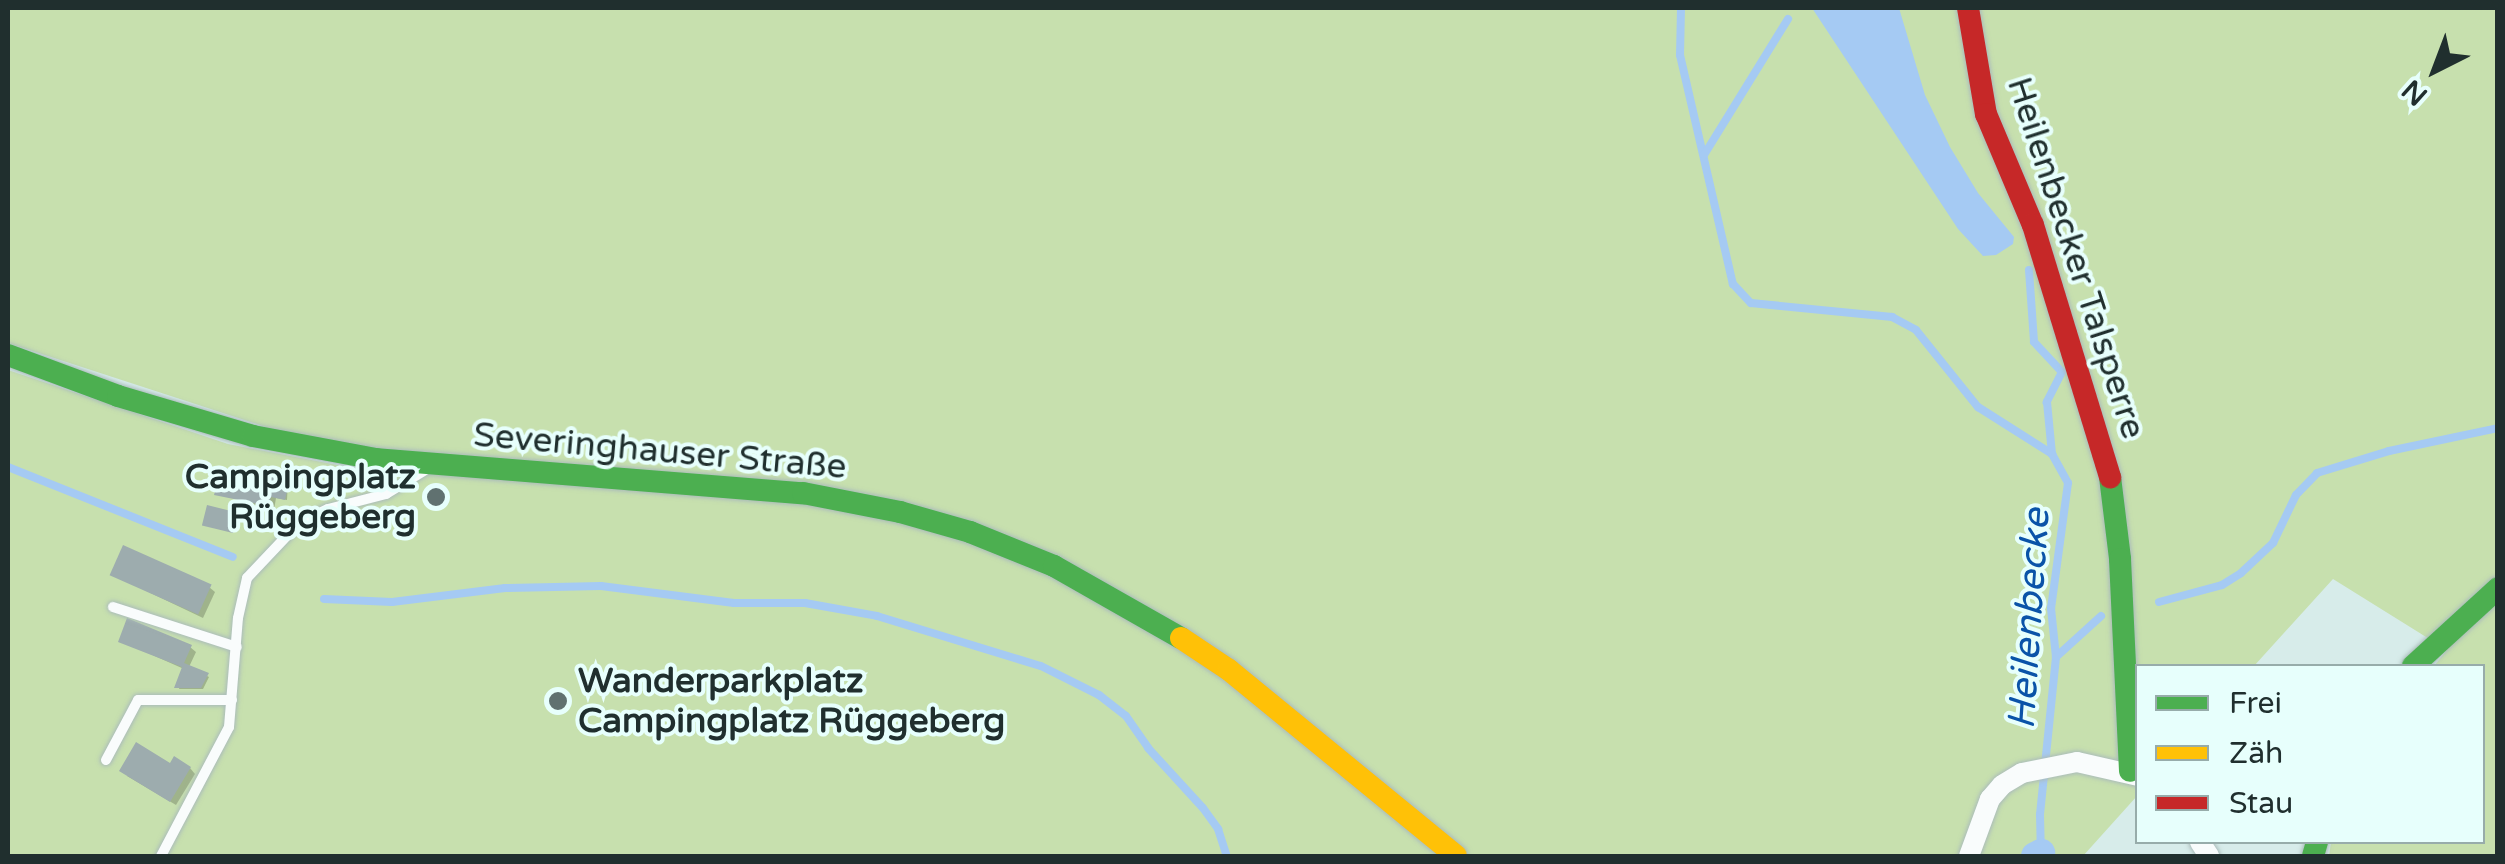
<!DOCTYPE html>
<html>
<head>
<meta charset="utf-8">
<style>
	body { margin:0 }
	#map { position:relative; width:2505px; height:864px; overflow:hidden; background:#d7ecea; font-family:"Varela Round",sans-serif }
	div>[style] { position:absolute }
	.green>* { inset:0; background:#c7e0ae }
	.water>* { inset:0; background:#a5caf3 }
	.shadow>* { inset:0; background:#0003 }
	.stream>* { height:8px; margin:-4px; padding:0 4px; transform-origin:4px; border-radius:4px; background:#a5caf3 }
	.canal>* { height:28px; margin:-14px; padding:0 14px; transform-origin:14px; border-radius:14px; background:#a5caf3 }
	.building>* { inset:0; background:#9dacae; transform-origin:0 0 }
	.roads { filter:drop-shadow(0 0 2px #abbcba) drop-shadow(0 0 2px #abbcba) }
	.lane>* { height:10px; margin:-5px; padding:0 5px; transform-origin:5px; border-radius:5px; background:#f9fcfc }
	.street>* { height:20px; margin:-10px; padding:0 10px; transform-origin:10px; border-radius:10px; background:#f9fcfc }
	.fast>* { height:22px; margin:-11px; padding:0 11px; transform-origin:11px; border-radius:11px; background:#4caf50 }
	.slow>* { height:22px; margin:-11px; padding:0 11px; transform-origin:11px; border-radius:11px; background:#ffc107 }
	.jam>* { height:22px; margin:-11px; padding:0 11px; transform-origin:11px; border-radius:11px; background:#c62828 }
	.dots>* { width:28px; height:28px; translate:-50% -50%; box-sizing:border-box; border:5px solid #e7fffc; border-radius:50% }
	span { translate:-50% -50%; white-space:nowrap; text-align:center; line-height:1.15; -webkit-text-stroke:8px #e7fffc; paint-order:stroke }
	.street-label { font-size:35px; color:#202f2e }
	.poi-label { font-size:35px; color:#202f2e; font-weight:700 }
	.right { translate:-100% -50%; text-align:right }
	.left { translate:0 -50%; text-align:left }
	.water-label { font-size:38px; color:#0a53a8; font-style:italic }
	.frame { position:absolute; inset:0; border:10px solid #202f2e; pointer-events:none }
	.legend { position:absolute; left:2135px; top:664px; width:350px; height:180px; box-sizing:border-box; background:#e7fffc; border:2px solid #97acaa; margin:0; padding:12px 18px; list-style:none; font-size:30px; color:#202f2e }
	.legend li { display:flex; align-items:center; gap:20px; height:50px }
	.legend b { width:50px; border:2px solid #97acaa }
	.north { position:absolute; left:2385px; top:20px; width:100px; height:100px; -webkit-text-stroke:8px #e7fffc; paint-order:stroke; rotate:222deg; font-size:28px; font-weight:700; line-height:40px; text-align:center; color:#202f2e }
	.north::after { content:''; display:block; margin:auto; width:35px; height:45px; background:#202f2e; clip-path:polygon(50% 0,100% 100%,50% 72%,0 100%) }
</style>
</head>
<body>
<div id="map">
	<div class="green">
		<i style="clip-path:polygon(8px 8px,2497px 8px,2497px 856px,2329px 856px,2331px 842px,2482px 842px,2482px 666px,2434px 666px,2447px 650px,2333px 579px,2254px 666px,2138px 666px,2137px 796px,2083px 856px,8px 856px,8px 370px,228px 444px,379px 473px,260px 425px,8px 343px)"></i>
	</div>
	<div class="water">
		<i style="clip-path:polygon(1812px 8px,1899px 8px,1925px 95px,1950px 147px,1978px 193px,2014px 237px,2013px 244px,1996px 255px,1983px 256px,1958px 229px)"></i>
	</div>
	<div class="shadow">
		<i style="clip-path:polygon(288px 481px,287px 500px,276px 498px,274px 510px,234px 499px)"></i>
		<i style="clip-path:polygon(113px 575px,209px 587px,215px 592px,203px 618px)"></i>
		<i style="clip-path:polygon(121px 641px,190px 647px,196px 652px,189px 667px,209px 677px,203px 689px,179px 689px,184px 669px)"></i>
		<i style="clip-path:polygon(190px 768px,195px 774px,176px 805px,127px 776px)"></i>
	</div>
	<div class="stream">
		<i style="left:1681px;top:8px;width:47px;rotate:91.2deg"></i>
		<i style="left:1680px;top:55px;width:235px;rotate:77deg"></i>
		<i style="left:1733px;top:284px;width:26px;rotate:47deg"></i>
		<i style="left:1751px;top:303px;width:142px;rotate:5.7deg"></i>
		<i style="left:1892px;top:317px;width:27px;rotate:28deg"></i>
		<i style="left:1916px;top:330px;width:99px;rotate:51.2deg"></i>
		<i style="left:1978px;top:407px;width:88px;rotate:32.4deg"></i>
		<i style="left:2052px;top:454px;width:33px;rotate:61deg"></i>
		<i style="left:2068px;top:483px;width:126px;rotate:97.7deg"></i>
		<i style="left:2051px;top:608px;width:49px;rotate:84.2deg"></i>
		<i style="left:2056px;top:657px;width:159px;rotate:95.8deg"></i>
		<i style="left:2040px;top:815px;width:41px;rotate:88.6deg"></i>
		<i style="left:1704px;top:155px;width:160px;rotate:-58.3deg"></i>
		<i style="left:2029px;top:270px;width:72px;rotate:86deg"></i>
		<i style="left:2034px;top:342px;width:41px;rotate:47deg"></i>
		<i style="left:2062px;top:372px;width:34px;rotate:117deg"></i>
		<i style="left:2047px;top:402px;width:52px;rotate:84.5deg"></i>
		<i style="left:8px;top:467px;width:242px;rotate:21.8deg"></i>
		<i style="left:324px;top:599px;width:68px;rotate:2.5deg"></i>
		<i style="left:392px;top:602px;width:114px;rotate:-7.1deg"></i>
		<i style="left:505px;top:588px;width:96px;rotate:-1.2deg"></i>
		<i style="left:601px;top:586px;width:134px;rotate:7.3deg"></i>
		<i style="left:734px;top:603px;width:71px"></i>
		<i style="left:805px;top:603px;width:73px;rotate:10.2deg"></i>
		<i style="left:877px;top:616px;width:171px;rotate:17deg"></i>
		<i style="left:1041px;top:666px;width:65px;rotate:26.6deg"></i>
		<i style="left:1099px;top:695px;width:34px;rotate:38deg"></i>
		<i style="left:1126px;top:716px;width:39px;rotate:55deg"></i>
		<i style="left:1148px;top:748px;width:81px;rotate:47.5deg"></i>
		<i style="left:1203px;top:808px;width:26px;rotate:54deg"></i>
		<i style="left:1218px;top:829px;width:28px;rotate:72deg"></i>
		<i style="left:2159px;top:602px;width:65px;rotate:-15.1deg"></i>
		<i style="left:2222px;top:585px;width:22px;rotate:-32deg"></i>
		<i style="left:2241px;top:573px;width:44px;rotate:-43.2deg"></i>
		<i style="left:2273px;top:543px;width:53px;rotate:-64.4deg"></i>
		<i style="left:2296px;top:495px;width:30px;rotate:-46deg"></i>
		<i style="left:2317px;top:473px;width:75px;rotate:-17deg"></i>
		<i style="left:2389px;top:451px;width:111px;rotate:-11.9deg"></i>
		<i style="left:2056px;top:657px;width:61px;rotate:-42.3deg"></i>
	</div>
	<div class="canal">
		<i style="left:2035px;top:856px;width:7px;rotate:-27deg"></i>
	</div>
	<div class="building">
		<i style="clip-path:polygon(235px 468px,290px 479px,285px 500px,271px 497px,268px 506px,214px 495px,220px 473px,234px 476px)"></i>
		<i style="left:207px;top:505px;width:32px;height:21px;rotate:14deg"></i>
		<i style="left:123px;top:545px;width:97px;height:33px;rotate:24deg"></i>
		<i style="clip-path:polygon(127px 618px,192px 645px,184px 663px,209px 673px,201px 688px,174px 688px,182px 667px,118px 642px)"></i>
		<i style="clip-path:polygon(136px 742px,170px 763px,174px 756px,191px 767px,170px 802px,119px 771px)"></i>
	</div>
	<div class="roads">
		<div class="lane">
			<i style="left:113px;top:607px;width:130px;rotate:17.9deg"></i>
			<i style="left:106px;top:760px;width:68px;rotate:-61.9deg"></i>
			<i style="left:138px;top:700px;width:94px"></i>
			<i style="left:161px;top:856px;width:146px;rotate:-62.2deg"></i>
			<i style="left:229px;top:727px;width:109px;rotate:-85.3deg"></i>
			<i style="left:238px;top:618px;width:41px;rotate:-77.3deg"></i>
			<i style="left:247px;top:578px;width:76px;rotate:-46.6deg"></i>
			<i style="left:299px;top:523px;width:32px;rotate:-26deg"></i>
			<i style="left:328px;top:509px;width:60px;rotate:-14.5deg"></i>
			<i style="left:386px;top:494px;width:48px;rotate:-31.4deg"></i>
		</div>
		<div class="street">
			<i style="left:2200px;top:842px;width:17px;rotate:57deg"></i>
			<i style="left:1969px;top:856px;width:61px;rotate:-69.8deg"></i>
			<i style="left:1990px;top:799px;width:18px;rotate:-49deg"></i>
			<i style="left:2002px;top:785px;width:23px;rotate:-31deg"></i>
			<i style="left:2022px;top:773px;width:56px;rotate:-11.3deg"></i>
			<i style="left:2077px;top:762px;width:63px;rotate:12.9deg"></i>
		</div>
		<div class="fast">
			<i style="left:8px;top:355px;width:117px;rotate:20.4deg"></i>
			<i style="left:118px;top:396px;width:141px;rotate:16.5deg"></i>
			<i style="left:253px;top:436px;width:125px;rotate:10.6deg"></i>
			<i style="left:376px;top:459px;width:428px;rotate:4.6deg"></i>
			<i style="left:803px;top:493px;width:99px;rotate:11.1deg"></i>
			<i style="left:900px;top:512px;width:73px;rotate:15.9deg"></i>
			<i style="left:970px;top:532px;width:91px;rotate:22deg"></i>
			<i style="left:1054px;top:566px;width:146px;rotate:29.6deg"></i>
			<i style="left:2110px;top:477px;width:83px;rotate:83deg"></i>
			<i style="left:2120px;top:559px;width:212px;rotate:87.3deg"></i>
			<i style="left:2413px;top:666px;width:115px;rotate:-42.5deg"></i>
			<i style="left:2313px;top:856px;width:15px;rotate:-74deg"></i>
		</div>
		<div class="slow">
			<i style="left:1181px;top:638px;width:58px;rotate:33.7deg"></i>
			<i style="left:1229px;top:670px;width:293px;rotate:39.3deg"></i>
		</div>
		<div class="jam">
			<i style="left:1968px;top:8px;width:108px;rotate:80.4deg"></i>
			<i style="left:1986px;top:114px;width:121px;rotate:67.1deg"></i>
			<i style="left:2033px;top:225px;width:264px;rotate:73deg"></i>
		</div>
	</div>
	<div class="dots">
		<i style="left:436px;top:497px;background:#607170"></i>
		<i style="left:558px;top:701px;background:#607170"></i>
	</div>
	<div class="street-label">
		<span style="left:2076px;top:258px;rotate:72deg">Heilenbecker Talsperre</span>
		<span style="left:660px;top:451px;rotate:5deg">Severinghauser Straße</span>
	</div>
	<div class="poi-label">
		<span class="right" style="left:416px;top:497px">Campingplatz<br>Rüggeberg</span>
		<span class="left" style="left:578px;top:701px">Wanderparkplatz<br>Campingplatz Rüggeberg</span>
	</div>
	<div class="water-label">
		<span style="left:2030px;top:619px;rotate:-86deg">Heilenbecke</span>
	</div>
	<div class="frame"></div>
	<ul class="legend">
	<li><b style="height:12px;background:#4caf50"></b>Frei</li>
	<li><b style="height:12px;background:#ffc107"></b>Zäh</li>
	<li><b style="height:12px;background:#c62828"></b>Stau</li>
	</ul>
	<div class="north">N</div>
</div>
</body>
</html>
